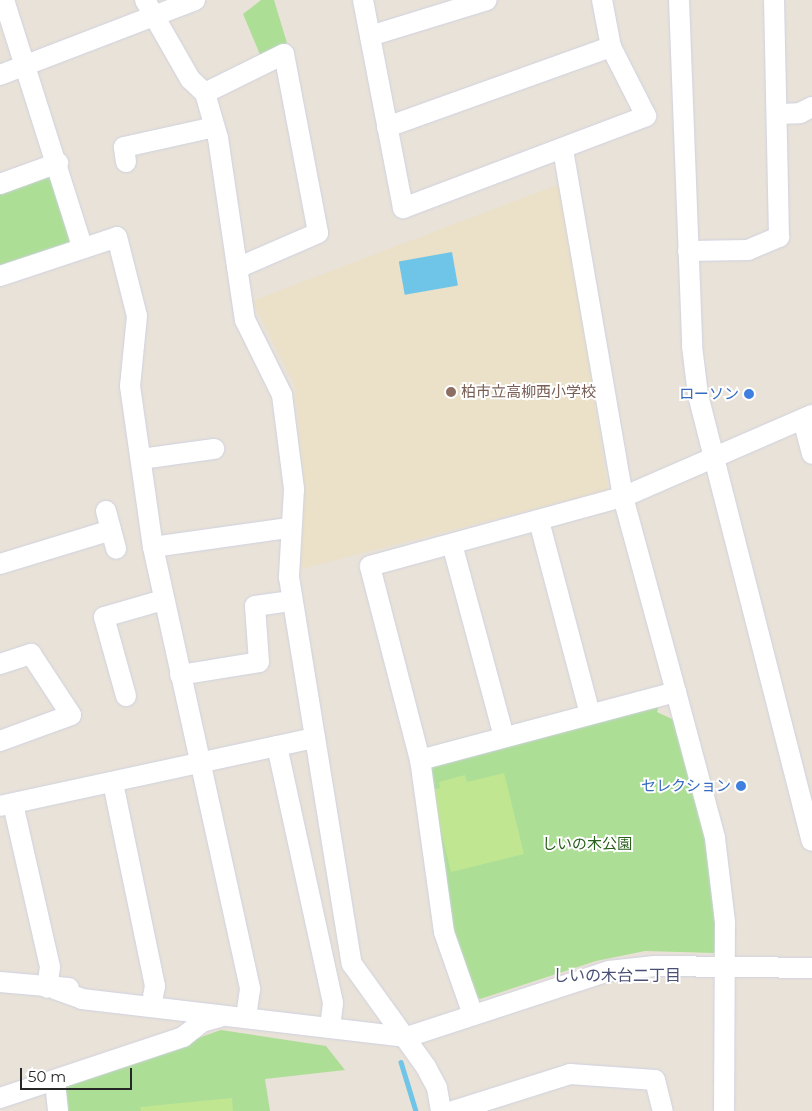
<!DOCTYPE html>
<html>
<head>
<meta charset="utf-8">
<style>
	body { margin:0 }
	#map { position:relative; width:812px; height:1111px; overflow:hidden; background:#e9e2d8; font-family:Montserrat,"Noto Sans JP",sans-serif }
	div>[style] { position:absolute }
	.education>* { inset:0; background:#ebe0c8 }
	.green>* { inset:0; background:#adde96 }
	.pitch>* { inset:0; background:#c0e692 }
	.water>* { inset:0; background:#6ec5e8; transform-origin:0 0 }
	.stream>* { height:4.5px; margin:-2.25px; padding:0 2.25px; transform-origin:2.25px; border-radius:2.25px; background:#6ec5e8 }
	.roads { filter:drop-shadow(0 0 1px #ced1e0) drop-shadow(0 0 1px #ced1e0) }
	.minor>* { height:20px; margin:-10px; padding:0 10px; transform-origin:10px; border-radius:10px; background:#fff }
	.dots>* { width:14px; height:14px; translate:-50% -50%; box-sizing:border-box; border:2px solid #fff; border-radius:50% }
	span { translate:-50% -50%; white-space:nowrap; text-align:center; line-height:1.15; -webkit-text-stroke:4px #fff; paint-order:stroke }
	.education-label { font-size:15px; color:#785e54 }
	.left { translate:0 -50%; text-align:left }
	.shop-label { font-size:15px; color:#366cbe }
	.right { translate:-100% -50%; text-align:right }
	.park-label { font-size:15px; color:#285f1b }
	.neighbourhood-label { font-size:16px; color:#4a5075 }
	.scale { position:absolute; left:20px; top:1068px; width:112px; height:22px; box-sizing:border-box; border:2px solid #272727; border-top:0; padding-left:6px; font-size:15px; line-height:18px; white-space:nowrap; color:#272727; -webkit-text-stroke:4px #fff; paint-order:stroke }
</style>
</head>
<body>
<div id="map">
	<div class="education">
		<i style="clip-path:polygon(562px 183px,608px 490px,301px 569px,304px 478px,294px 384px,252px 301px)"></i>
	</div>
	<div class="green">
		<i style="clip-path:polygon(261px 0,274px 0,287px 43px,261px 57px,243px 14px)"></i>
		<i style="clip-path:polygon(46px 171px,55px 176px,73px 236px,68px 244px,0 269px,0 187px)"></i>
		<i style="clip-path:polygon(659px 705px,657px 712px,674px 720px,708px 842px,717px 948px,714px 953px,645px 951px,596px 961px,480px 999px,472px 995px,450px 929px,430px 764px)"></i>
		<i style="clip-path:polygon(221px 1030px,326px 1046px,345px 1070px,265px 1079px,270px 1111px,64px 1111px,62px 1094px,68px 1084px)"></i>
	</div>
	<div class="pitch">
		<i style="clip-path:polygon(504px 773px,524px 854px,451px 872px,431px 790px,440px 788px,439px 782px,465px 775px,467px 782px)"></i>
		<i style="clip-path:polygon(232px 1098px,233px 1111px,141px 1111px,140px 1107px)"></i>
	</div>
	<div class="water">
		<i style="left:452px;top:252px;width:34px;height:54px;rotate:80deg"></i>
	</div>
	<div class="stream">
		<i style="left:401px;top:1062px;width:51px;rotate:73deg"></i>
	</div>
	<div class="roads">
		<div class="minor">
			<i style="left:4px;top:0;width:258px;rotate:72.4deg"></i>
			<i style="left:145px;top:0;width:91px;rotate:60.3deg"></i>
			<i style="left:190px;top:79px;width:21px;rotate:43deg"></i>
			<i style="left:205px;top:93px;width:47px;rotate:73.9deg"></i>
			<i style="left:218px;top:138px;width:184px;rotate:81.6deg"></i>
			<i style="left:245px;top:320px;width:84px;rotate:63.7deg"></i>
			<i style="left:282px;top:395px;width:95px;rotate:82.7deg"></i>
			<i style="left:294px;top:489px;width:88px;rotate:93.3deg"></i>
			<i style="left:289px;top:577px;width:392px;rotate:80.8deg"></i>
			<i style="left:352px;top:964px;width:127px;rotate:54.3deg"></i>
			<i style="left:426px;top:1067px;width:24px;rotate:62deg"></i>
			<i style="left:437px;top:1088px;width:23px;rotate:80deg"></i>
			<i style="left:363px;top:0;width:212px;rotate:79.1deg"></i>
			<i style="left:403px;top:208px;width:260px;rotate:-20.7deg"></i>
			<i style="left:646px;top:116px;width:77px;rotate:-116.9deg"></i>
			<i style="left:611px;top:47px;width:48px;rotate:-100.8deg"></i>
			<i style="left:679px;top:0;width:346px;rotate:87.8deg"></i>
			<i style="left:692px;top:346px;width:49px;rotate:83deg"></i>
			<i style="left:698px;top:395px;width:460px;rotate:75.7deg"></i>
			<i style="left:370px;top:36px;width:122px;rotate:-17.1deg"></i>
			<i style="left:0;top:75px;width:209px;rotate:-21deg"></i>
			<i style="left:205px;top:93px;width:88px;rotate:-26.3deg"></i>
			<i style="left:284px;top:54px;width:182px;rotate:79.2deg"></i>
			<i style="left:318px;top:233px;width:88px;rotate:156.6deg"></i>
			<i style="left:777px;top:114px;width:23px;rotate:-2deg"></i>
			<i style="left:800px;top:113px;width:13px;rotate:-27deg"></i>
			<i style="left:387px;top:127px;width:238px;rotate:-19.7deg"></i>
			<i style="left:126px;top:162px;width:15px;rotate:-98deg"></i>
			<i style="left:124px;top:147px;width:92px;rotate:-12.5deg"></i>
			<i style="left:0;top:184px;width:62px;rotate:-19.9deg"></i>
			<i style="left:688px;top:251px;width:60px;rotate:-1deg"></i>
			<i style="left:748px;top:250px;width:34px;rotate:-23deg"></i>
			<i style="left:779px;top:237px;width:237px;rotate:-91.2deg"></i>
			<i style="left:0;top:276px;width:123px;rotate:-18.4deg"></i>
			<i style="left:117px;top:237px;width:81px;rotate:75.8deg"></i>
			<i style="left:137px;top:316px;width:70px;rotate:95.7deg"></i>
			<i style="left:130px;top:386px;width:163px;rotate:81.9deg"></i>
			<i style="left:153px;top:547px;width:453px;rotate:77.6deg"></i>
			<i style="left:250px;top:989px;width:29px;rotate:98deg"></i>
			<i style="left:803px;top:420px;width:35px;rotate:75deg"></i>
			<i style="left:141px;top:459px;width:74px;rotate:-7.8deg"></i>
			<i style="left:106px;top:511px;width:39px;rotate:75deg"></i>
			<i style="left:539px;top:521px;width:200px;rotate:75.2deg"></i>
			<i style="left:452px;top:544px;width:200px;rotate:74.9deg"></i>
			<i style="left:153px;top:547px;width:137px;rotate:-8deg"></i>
			<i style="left:0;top:564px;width:116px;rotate:-17deg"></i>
			<i style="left:0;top:664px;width:33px;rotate:-18deg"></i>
			<i style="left:31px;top:654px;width:73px;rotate:56.7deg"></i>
			<i style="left:71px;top:715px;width:76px;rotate:159.9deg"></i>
			<i style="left:180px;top:675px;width:80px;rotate:-9.3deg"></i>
			<i style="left:259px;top:662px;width:56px;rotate:-94.1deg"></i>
			<i style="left:255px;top:606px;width:37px;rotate:-8deg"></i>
			<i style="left:676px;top:692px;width:151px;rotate:75deg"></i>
			<i style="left:715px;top:838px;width:85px;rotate:83.2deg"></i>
			<i style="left:725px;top:922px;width:189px;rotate:90.3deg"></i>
			<i style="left:126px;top:696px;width:82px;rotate:-105.6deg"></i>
			<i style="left:104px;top:617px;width:61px;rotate:-16.1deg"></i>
			<i style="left:277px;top:746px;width:263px;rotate:77.7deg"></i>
			<i style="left:333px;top:1003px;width:25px;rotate:97deg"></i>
			<i style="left:420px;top:760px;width:265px;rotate:-14.9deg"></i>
			<i style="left:676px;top:692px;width:202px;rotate:-105.2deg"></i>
			<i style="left:623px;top:497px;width:353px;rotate:-99.8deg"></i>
			<i style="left:113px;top:783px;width:207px;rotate:78.3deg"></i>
			<i style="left:155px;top:986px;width:10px;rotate:101deg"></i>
			<i style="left:13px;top:804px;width:167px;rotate:77.2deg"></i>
			<i style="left:50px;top:967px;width:21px;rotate:98deg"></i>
			<i style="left:0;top:806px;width:322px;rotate:-12.2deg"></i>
			<i style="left:0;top:982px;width:69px;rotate:5deg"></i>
			<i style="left:55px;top:989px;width:29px;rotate:20deg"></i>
			<i style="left:82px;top:999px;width:327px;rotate:6.7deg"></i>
			<i style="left:407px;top:1037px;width:213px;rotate:-18.1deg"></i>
			<i style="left:609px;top:971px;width:46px;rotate:-6.2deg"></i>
			<i style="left:655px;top:966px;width:157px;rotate:0.7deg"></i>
			<i style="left:473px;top:1015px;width:88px;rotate:-109.3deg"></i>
			<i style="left:444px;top:932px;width:174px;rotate:-97.9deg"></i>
			<i style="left:420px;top:760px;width:200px;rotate:-104.5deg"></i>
			<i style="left:370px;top:566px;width:262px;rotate:-15.3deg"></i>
			<i style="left:623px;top:497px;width:206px;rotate:-23.5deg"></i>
			<i style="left:55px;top:1082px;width:29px;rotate:84deg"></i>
			<i style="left:0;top:1098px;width:193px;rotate:-18.4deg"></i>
			<i style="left:183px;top:1037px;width:24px;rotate:-38deg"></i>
			<i style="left:202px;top:1022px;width:18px;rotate:-16deg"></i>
			<i style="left:453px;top:1111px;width:123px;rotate:-17.5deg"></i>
			<i style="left:570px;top:1074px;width:85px;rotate:4deg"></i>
			<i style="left:655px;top:1080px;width:32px;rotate:76deg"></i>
		</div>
	</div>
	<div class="dots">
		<i style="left:451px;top:392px;background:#8d6e63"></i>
		<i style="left:749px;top:394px;background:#3f7fe0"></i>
		<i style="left:741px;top:786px;background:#3f7fe0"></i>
	</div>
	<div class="education-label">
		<span class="left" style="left:461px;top:392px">柏市立高柳西小学校</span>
	</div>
	<div class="shop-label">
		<span class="right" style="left:739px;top:394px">ローソン</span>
		<span class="right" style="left:731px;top:786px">セレクション</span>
	</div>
	<div class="park-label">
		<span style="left:587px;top:844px">しいの木公園</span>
	</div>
	<div class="neighbourhood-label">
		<span style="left:617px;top:976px">しいの木台二丁目</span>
	</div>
	<div class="scale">50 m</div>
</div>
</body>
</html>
